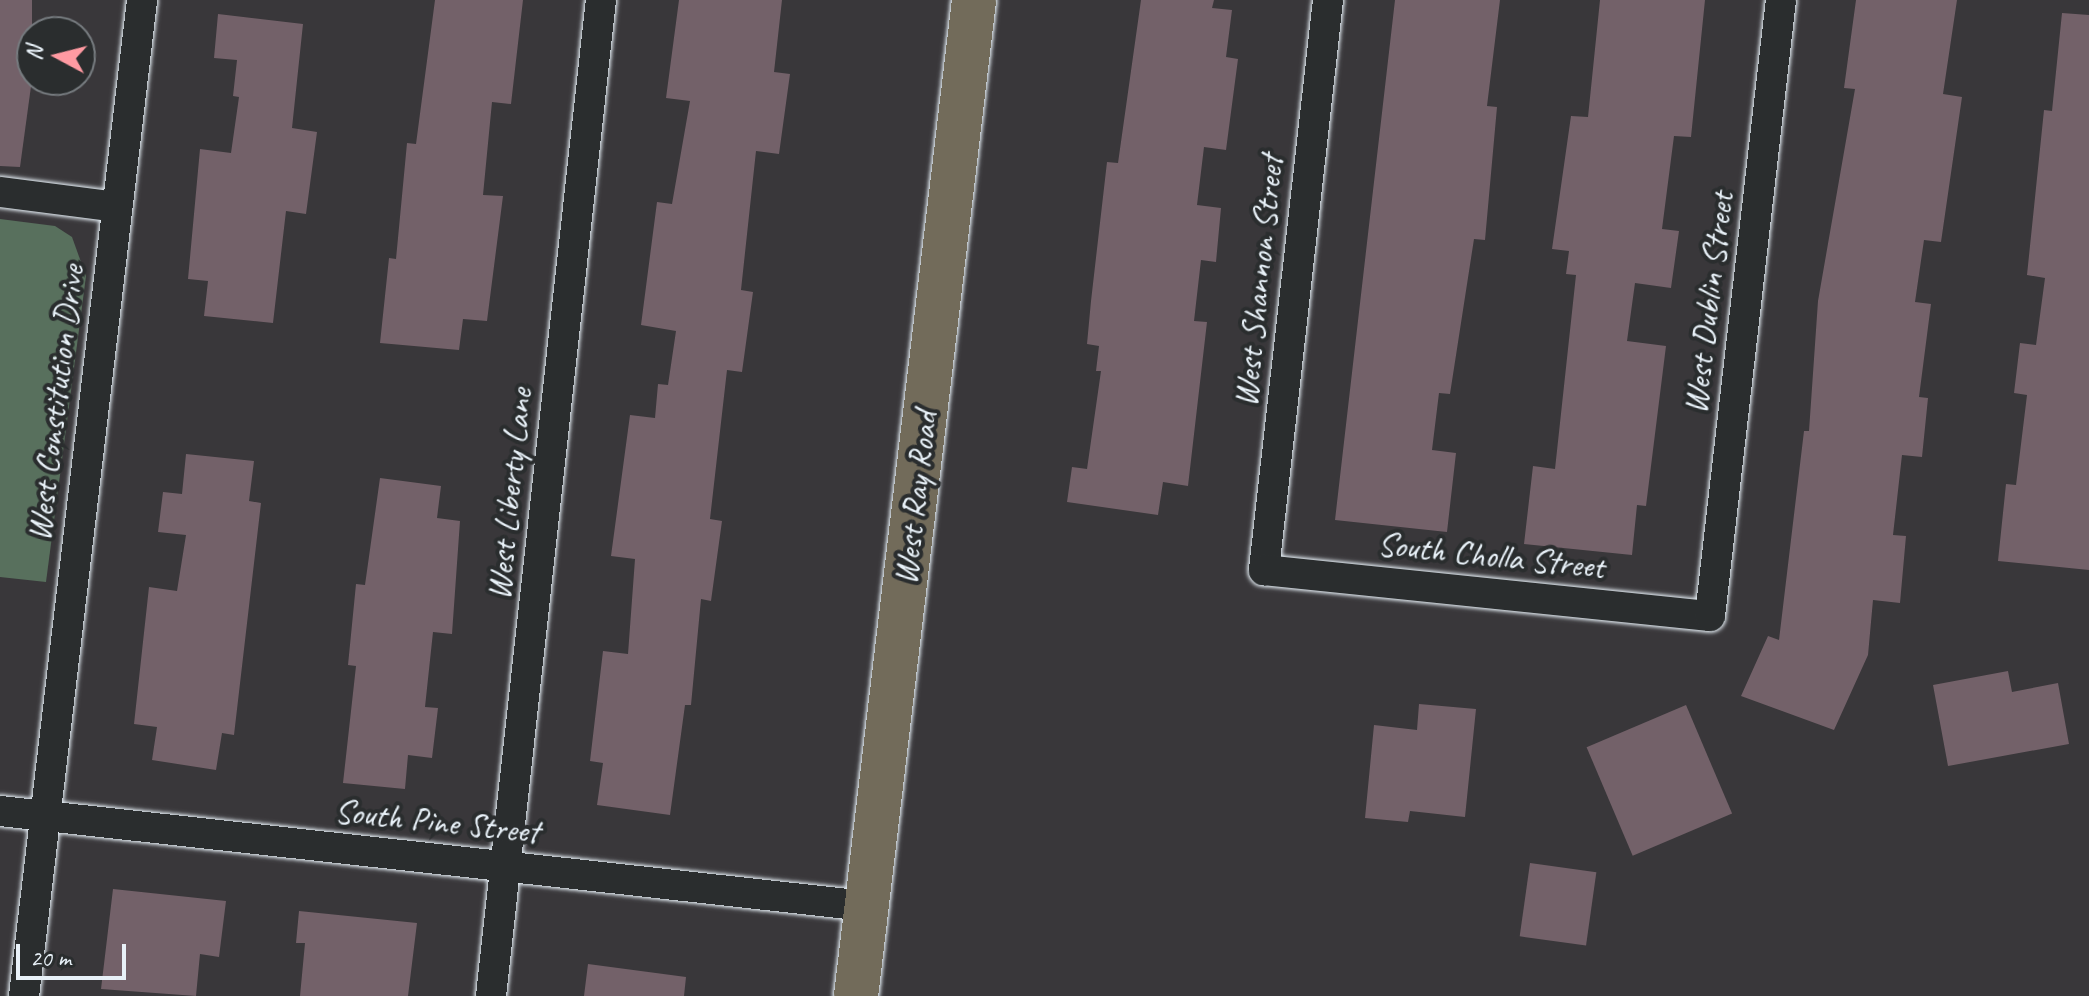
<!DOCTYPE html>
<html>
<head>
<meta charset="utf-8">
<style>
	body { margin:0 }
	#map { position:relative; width:2089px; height:996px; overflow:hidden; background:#39373a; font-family:Caveat,sans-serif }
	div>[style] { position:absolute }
	.green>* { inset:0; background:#58705d }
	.building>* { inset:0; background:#736169; transform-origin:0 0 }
	.roads { filter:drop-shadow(0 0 2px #e8f1f8) drop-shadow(0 0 2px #e8f1f8) }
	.minor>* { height:30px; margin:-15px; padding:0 15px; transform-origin:15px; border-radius:15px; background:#2a2d2e }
	.primary>* { height:44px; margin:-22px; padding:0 22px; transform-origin:22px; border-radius:22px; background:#726b5a }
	span { translate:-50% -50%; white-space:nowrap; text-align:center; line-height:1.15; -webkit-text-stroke:8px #2a2d2e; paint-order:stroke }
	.street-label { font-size:34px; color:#e8f1f8 }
	.north { position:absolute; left:16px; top:16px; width:80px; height:80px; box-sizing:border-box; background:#2a2d2e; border:2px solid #767b7f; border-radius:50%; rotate:277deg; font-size:22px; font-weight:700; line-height:32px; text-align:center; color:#e8f1f8 }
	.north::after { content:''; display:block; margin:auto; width:28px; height:36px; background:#ff9aa2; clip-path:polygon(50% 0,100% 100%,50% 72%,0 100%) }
	.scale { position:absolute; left:16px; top:944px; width:110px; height:36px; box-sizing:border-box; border:4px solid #e8f1f8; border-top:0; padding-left:10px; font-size:24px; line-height:28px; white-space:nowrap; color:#e8f1f8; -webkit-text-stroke:6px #2a2d2e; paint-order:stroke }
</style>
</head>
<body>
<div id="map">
	<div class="green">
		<i style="clip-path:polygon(0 219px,55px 226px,72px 237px,86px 276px,46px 582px,0 577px)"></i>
	</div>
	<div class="building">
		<i style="clip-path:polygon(0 0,32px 0,32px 79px,20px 167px,0 166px)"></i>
		<i style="clip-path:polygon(435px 0,523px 0,511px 104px,492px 102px,483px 195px,503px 196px,487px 321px,463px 319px,459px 350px,380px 343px,389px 258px,396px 259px,407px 143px,416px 144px)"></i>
		<i style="clip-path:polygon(679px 0,782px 0,774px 72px,790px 74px,779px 154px,756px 151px,741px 290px,753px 292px,742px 372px,727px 370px,710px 519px,722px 521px,711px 601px,701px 599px,691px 705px,685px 705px,670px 815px,597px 805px,603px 763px,590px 761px,603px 651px,628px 654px,635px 559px,611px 556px,630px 415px,655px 418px,658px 384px,668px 385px,676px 331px,641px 325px,657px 202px,672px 204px,690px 101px,666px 98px)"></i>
		<i style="clip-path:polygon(1141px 0,1214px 0,1212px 8px,1232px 10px,1226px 57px,1238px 59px,1226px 150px,1204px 147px,1197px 205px,1221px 208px,1216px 262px,1201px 260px,1194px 321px,1207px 322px,1188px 486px,1163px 482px,1158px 515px,1067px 502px,1072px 467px,1087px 469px,1101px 371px,1096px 371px,1099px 346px,1087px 344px,1091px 301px,1107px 162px,1118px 163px)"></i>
		<i style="clip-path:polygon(1395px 0,1500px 0,1487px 106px,1497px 107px,1485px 240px,1474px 239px,1450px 394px,1439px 393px,1432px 450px,1456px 453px,1447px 532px,1335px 520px)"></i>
		<i style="clip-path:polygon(1600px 0,1705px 0,1691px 137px,1674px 136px,1662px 229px,1679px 231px,1671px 288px,1635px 283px,1627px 341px,1666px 346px,1646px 506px,1637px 505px,1632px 555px,1524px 544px,1533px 466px,1555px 469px,1576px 275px,1566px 274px,1569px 251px,1552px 249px,1571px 116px,1588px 117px)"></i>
		<i style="clip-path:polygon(1856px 0,1957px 0,1943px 94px,1962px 97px,1941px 242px,1924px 240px,1915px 302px,1931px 304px,1919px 397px,1928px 398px,1922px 457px,1902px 455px,1893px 535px,1906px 536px,1900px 603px,1873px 600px,1868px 655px,1834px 730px,1741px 696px,1768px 636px,1779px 640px,1804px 431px,1809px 431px,1818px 301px,1855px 89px,1844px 88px)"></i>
		<i style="clip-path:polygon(2062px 13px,2089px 15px,2089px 570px,1998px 561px,2006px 484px,2016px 485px,2027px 395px,2014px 393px,2020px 343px,2036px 345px,2045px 278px,2027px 275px,2044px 110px,2052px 111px)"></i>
		<i style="clip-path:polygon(218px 14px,303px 24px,292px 128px,317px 132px,306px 214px,286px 211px,273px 323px,204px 316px,208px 281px,188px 279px,200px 149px,231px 153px,239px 97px,233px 96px,237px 60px,214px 58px)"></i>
		<i style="clip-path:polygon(186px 454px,254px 461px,249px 501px,261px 503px,234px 735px,222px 733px,216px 770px,152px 760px,157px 727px,134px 724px,149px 587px,177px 591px,186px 535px,158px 532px,163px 492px,182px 494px)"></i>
		<i style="clip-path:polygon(380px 478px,441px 486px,437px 518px,460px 521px,452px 634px,433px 632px,425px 707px,438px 708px,432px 758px,408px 755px,405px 789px,343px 783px,356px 666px,348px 665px,356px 584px,365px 585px)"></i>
		<i style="clip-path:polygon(2008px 671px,2012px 692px,2058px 683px,2069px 744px,1948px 766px,1933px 685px)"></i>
		<i style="clip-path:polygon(1419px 704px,1476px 709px,1465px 817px,1410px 811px,1408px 822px,1365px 818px,1374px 725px,1417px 730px)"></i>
		<i style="left:1686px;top:705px;width:118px;height:108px;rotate:67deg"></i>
		<i style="left:1530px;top:863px;width:67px;height:74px;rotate:8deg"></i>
		<i style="clip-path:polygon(113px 889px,226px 901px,219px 957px,200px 954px,196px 996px,101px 989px)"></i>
		<i style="clip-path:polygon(299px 911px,417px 923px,408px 996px,300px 996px,305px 943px,296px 943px)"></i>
		<i style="clip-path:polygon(588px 964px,686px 977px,684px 996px,584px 996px)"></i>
	</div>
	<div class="roads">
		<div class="minor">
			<i style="left:1328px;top:0;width:574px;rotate:96.41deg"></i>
			<i style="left:1264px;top:570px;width:448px;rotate:5.9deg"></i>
			<i style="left:1710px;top:616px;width:620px;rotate:-83.43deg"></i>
			<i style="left:0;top:192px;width:118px;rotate:7.3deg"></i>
			<i style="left:0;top:811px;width:871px;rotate:6.26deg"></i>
			<i style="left:24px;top:996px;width:1003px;rotate:-83.24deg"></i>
			<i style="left:491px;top:996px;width:1002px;rotate:-83.7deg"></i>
		</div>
		<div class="primary">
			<i style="left:856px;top:996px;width:1003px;rotate:-83.24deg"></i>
		</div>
	</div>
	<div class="street-label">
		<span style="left:1258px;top:281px;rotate:-84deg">West Shannon Street</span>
		<span style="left:1708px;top:303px;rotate:-83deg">West Dublin Street</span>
		<span style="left:55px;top:403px;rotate:-83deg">West Constitution Drive</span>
		<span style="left:509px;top:494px;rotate:-84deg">West Liberty Lane</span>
		<span style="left:915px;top:498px;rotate:-83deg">West Ray Road</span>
		<span style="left:1491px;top:555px;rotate:6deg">South Cholla Street</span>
		<span style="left:437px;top:821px;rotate:6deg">South Pine Street</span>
	</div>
	<div class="north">N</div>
	<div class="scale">20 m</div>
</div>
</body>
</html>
